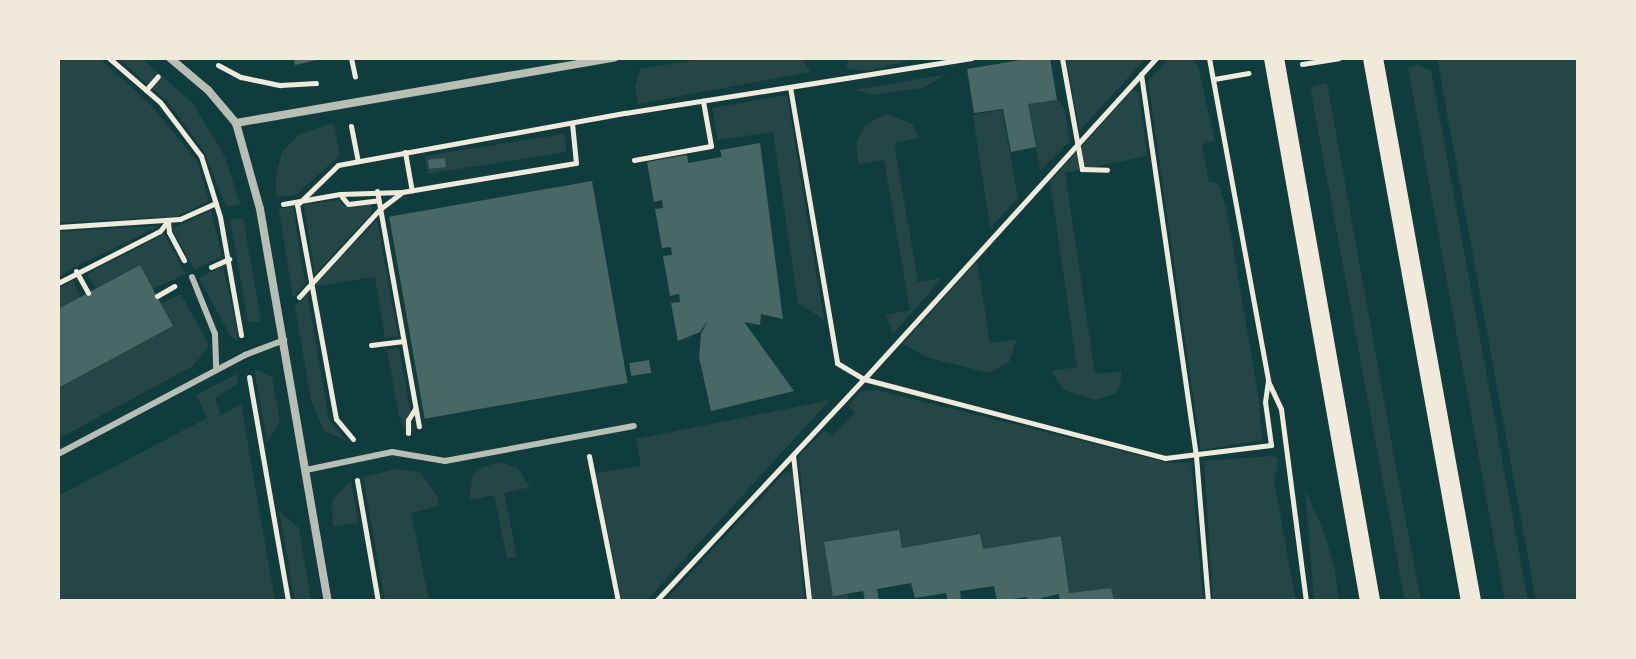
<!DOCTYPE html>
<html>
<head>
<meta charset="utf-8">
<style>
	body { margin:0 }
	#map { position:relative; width:1636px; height:659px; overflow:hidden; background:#0f3d3e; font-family:Merriweather,serif }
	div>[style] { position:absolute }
	.green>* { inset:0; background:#244646; transform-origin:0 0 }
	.building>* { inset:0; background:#486865; transform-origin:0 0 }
	.path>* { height:5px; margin:-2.5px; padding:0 2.5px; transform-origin:2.5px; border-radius:2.5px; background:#f1e9da }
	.service>* { height:6px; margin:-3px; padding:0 3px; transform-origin:3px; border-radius:3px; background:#b8beb3 }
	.minor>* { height:8px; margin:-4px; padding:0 4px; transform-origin:4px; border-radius:4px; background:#b8beb3 }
	.primary>* { height:20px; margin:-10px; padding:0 10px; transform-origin:10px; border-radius:10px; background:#f1e9da }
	span { translate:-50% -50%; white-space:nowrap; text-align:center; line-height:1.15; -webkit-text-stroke:6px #f1e9da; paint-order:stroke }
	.frame { position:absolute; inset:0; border:60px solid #f1e9da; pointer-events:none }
</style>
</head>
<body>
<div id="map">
	<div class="green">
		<i style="clip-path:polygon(58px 58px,99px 58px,150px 104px,197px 161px,209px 201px,177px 216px,58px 223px)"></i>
		<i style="clip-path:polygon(118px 58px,141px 58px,192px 102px,225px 157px,240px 204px,226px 207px,204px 151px,168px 102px)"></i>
		<i style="clip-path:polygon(707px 58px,802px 58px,810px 72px,638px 104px,635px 87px,640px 69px)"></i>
		<i style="clip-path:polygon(849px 58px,920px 58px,866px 71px,846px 68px)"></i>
		<i style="clip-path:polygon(1066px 58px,1146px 58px,1080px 130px)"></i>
		<i style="clip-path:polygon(1170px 58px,1192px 58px,1198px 66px,1215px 141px,1202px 144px,1209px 182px,1218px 183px,1226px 207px,1258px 393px,1262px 440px,1201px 450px,1148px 81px)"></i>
		<i style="clip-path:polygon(1437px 58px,1578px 58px,1578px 601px,1536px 601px)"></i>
		<i style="clip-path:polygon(1417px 65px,1431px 70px,1528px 601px,1505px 601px,1408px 67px)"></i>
		<i style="clip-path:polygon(947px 74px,923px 88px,872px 95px,855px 90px)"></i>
		<i style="clip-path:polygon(1327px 83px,1399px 484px,1421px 601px,1405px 601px,1310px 87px)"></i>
		<i style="clip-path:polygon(1133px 90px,1139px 93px,1147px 156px,1065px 173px,1095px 374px,1121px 371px,1121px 382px,1115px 394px,1095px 400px,1064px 390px,1051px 371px,1077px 367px,1050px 181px)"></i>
		<i style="clip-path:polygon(787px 95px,824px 320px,798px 303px,773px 132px,718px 140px,712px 108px)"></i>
		<i style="clip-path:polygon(1057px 100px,1064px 107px,1070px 141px,1040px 171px,1028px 104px)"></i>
		<i style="clip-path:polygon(1002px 110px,1018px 198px,990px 228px,973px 115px)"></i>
		<i style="clip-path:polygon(887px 114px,912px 124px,919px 138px,894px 143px,918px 282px,942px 278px,893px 334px,886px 315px,910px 310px,884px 160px,858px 164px,857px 150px,857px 140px,866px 124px)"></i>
		<i style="clip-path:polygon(334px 123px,340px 155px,296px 195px,276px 197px,276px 174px,282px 152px,300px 134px)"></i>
		<i style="left:564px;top:134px;width:18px;height:141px;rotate:81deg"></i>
		<i style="clip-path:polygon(338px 200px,345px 207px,371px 204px,372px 213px,315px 274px,304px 205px)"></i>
		<i style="clip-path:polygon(293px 207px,305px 284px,293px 298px,279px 209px)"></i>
		<i style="clip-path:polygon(211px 210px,222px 256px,195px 270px,172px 229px)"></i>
		<i style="left:243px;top:218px;width:104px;height:13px;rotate:80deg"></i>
		<i style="clip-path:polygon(377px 220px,398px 336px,385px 338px,375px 277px,317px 286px,316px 283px)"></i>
		<i style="clip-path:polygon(159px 226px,71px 269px,58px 278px,58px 232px)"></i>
		<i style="clip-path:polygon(164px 234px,186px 274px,153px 289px,140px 265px,96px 288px,87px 274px)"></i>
		<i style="clip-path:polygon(977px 261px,990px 343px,1016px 340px,1010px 361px,990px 373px,929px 358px,903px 344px)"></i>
		<i style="clip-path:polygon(223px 266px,236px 325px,238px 341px,231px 337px,199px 278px)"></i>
		<i style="clip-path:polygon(73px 280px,80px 297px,58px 309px,58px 289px)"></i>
		<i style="clip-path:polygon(307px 293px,329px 420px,347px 441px,324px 431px,311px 400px,295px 306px)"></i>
		<i style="clip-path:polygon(181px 294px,209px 345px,203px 354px,191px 367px,58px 439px,58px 388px,173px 326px,161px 304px)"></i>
		<i style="clip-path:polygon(399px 348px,411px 414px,413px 433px,404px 427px,399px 417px,387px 350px)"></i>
		<i style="clip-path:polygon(254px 368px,272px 377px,280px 422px,267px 442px)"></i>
		<i style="clip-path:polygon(237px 374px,238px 383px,215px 398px,221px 415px,241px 404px,275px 601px,58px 601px,58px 496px,207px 418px,196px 395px)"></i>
		<i style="clip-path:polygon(876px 390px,1170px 463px,1191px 462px,1203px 601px,1114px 601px,1111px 588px,1069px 593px,1061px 536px,983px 549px,979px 534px,902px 548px,899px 530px,824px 542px,833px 595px,847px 594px,849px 601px,812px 601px,799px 456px,825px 430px,832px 436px,855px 413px,848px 405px,861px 391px)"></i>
		<i style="clip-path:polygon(830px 400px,646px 601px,622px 601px,596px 473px,641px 466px,636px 439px)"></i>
		<i style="clip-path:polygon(1273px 456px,1279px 458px,1274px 481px,1296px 601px,1213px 601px,1204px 461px)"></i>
		<i style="clip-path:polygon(498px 462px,517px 467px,530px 487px,504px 493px,517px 557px,507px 559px,494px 495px,469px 500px,473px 475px,478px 469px)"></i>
		<i style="clip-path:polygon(397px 469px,420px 472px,438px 497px,439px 506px,411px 513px,429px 601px,385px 601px,363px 477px)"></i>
		<i style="clip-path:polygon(787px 470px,793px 475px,804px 601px,665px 601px)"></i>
		<i style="clip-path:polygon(351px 481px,358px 523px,333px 527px,332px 500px)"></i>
		<i style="clip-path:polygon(1305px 489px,1323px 530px,1335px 570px,1339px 601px,1314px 601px)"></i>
		<i style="clip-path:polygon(279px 511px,299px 528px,311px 601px,295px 601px)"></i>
	</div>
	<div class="building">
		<i style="clip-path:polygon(294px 58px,321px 58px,321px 59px,295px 65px)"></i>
		<i style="clip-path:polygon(1033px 58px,1050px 58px,1057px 100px,1028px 104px,1036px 147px,1011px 152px,1003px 109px,974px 113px,967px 69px)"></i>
		<i style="clip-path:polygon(760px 143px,783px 319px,761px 314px,760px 325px,744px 322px,794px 391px,711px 411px,699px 357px,701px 334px,708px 320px,700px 332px,678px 341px,671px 303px,680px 302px,679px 294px,670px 296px,663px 256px,672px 255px,671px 247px,662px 248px,655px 209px,663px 208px,662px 200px,654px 202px,647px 162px,687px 155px,688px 163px,722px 157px,720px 150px)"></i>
		<i style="left:445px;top:158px;width:9px;height:17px;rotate:84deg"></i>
		<i style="left:592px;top:181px;width:205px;height:206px;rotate:80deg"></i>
		<i style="clip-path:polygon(140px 265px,173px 326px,58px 388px,58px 309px)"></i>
		<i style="left:649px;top:360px;width:13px;height:20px;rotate:81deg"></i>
		<i style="clip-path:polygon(899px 530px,902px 548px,980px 534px,983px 549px,1061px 536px,1069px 593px,1111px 588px,1114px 601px,1060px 601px,1059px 594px,1041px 598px,1042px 601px,1028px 601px,1027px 597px,997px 601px,994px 586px,960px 591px,961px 601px,948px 601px,946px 593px,915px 598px,911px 583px,877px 589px,879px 601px,865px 601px,863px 591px,833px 596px,824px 542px)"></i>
	</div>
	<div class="path">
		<i style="left:109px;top:58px;width:67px;rotate:40.8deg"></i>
		<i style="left:160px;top:102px;width:68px;rotate:52.8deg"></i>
		<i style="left:201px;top:156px;width:64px;rotate:72.7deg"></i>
		<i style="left:220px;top:217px;width:120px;rotate:79.9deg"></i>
		<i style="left:351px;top:58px;width:19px;rotate:78deg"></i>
		<i style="left:1062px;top:58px;width:113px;rotate:79.8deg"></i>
		<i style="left:1082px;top:169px;width:25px;rotate:2deg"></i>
		<i style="left:1209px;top:58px;width:328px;rotate:79.6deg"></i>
		<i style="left:1268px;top:381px;width:31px;rotate:65deg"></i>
		<i style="left:1281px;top:409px;width:194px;rotate:82.6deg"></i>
		<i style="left:1302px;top:64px;width:37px;rotate:-9deg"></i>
		<i style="left:218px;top:65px;width:26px;rotate:28deg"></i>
		<i style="left:241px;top:77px;width:40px;rotate:12deg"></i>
		<i style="left:280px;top:85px;width:36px;rotate:-3deg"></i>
		<i style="left:1141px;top:74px;width:386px;rotate:81.8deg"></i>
		<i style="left:1196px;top:456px;width:145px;rotate:85.3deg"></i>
		<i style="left:1214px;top:79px;width:35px;rotate:-10deg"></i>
		<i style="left:790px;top:87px;width:280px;rotate:80.3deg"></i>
		<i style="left:837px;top:363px;width:31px;rotate:31deg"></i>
		<i style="left:864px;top:379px;width:311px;rotate:14.7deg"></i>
		<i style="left:1165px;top:458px;width:107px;rotate:-7deg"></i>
		<i style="left:1271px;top:445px;width:43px;rotate:-97.9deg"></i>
		<i style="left:1265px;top:402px;width:21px;rotate:-82deg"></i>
		<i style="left:146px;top:90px;width:18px;rotate:-49deg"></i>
		<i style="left:351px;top:126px;width:36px;rotate:79deg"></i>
		<i style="left:405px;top:152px;width:39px;rotate:80deg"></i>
		<i style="left:634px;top:160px;width:78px;rotate:-10.3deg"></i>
		<i style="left:711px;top:146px;width:46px;rotate:-100.1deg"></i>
		<i style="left:377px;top:191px;width:239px;rotate:79.9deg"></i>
		<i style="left:342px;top:197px;width:9px;rotate:49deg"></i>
		<i style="left:348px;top:204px;width:31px;rotate:-7deg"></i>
		<i style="left:283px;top:204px;width:58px;rotate:-10deg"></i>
		<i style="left:340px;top:194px;width:62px;rotate:-1.8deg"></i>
		<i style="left:402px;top:192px;width:176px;rotate:-9.5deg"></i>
		<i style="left:576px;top:163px;width:40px;rotate:-95.7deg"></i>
		<i style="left:168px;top:222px;width:10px;rotate:84deg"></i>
		<i style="left:169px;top:232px;width:32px;rotate:62deg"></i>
		<i style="left:58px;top:227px;width:122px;rotate:-3.8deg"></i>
		<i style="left:180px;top:219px;width:39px;rotate:-24deg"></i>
		<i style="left:211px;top:267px;width:20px;rotate:-24deg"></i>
		<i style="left:76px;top:271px;width:25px;rotate:61deg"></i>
		<i style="left:58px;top:283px;width:114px;rotate:-27deg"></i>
		<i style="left:160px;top:231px;width:11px;rotate:-52deg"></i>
		<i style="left:157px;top:296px;width:20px;rotate:-30deg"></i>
		<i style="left:299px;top:297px;width:120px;rotate:-47.4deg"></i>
		<i style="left:380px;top:209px;width:26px;rotate:-37deg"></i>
		<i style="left:371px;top:345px;width:33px;rotate:-7deg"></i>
		<i style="left:249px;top:377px;width:227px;rotate:80.1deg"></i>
		<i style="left:408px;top:433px;width:13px;rotate:-90deg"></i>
		<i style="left:408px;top:420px;width:13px;rotate:-58deg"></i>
		<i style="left:353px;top:439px;width:26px;rotate:-130deg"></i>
		<i style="left:336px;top:419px;width:218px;rotate:-100.3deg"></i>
		<i style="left:297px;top:205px;width:57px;rotate:-44.3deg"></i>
		<i style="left:338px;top:165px;width:292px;rotate:-10.3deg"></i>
		<i style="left:625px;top:113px;width:351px;rotate:-9deg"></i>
		<i style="left:793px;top:455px;width:147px;rotate:83.7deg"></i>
		<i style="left:589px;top:456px;width:148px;rotate:78.7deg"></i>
		<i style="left:357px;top:480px;width:123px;rotate:80.2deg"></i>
		<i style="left:656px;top:601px;width:304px;rotate:-46.9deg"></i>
		<i style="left:864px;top:379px;width:434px;rotate:-47.7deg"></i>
		<i style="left:864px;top:601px;width:1px"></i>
	</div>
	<div class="service">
		<i style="left:192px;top:277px;width:61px;rotate:68deg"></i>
		<i style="left:215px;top:334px;width:36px;rotate:88deg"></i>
		<i style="left:58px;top:454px;width:212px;rotate:-27.9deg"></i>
		<i style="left:245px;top:355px;width:42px;rotate:-21deg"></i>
		<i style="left:306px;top:470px;width:88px;rotate:-11.8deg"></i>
		<i style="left:392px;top:452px;width:54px;rotate:9.6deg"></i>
		<i style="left:445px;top:461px;width:192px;rotate:-10.5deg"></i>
	</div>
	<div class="minor">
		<i style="left:170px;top:58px;width:50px;rotate:40.1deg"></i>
		<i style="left:208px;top:90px;width:43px;rotate:49.7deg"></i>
		<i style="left:236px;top:123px;width:384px;rotate:-9.8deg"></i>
		<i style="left:236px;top:123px;width:89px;rotate:74.4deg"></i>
		<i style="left:260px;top:209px;width:398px;rotate:80.2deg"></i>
	</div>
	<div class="primary">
		<i style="left:1274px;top:58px;width:551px;rotate:79.97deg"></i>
		<i style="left:1373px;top:58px;width:552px;rotate:79.77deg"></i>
	</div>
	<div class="frame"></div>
</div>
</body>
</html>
